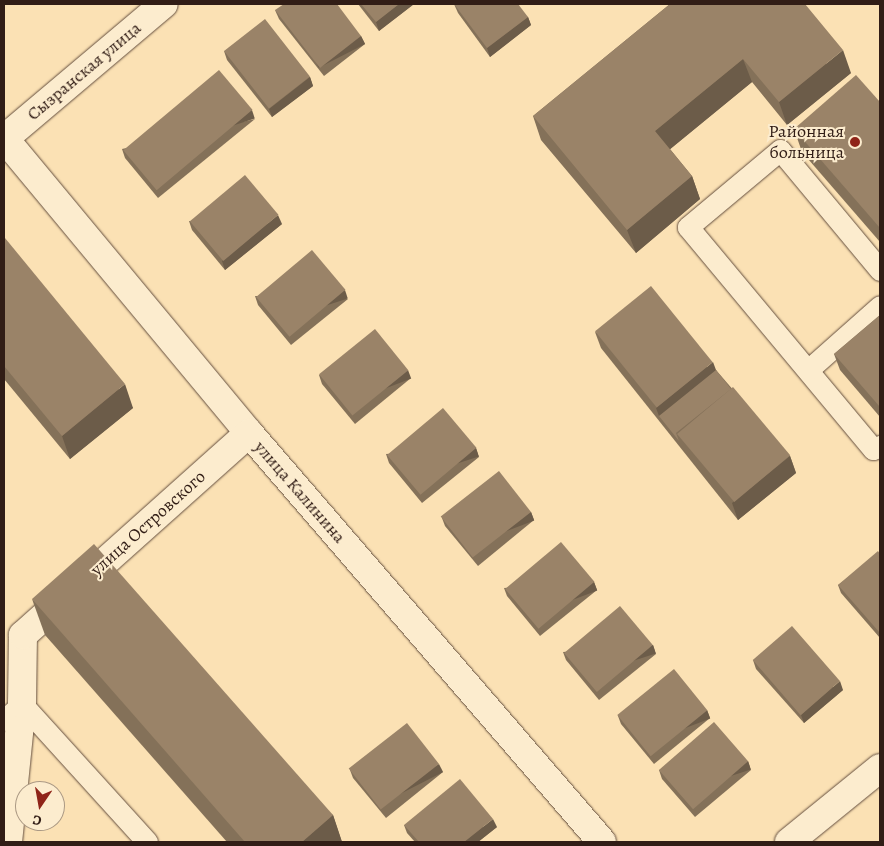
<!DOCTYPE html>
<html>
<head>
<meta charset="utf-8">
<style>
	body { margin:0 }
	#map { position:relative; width:884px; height:846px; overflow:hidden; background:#fbe1b4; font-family:Alegreya,serif }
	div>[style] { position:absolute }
	.roads { filter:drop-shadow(0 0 1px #644e3e) drop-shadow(0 0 1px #644e3e) }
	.lane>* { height:21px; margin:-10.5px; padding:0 10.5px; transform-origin:10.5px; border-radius:10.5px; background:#fcecce }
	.street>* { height:28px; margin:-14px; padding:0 14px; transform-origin:14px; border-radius:14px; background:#fcecce }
	.wall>* { inset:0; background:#847159 }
	.shaded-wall>* { inset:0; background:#6c5c49; transform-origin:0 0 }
	.building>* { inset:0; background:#9a8368; transform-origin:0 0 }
	.dots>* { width:14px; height:14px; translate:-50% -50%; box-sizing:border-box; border:2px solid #fcecce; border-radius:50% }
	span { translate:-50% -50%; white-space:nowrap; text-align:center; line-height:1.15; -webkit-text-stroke:4px #fcecce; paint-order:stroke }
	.street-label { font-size:18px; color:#311d16 }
	.poi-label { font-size:18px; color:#311d16 }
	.right { translate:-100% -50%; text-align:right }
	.frame { position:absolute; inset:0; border:5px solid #311d16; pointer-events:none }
	.north { position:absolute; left:15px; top:781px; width:50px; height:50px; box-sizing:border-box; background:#fcecce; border:1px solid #ab9984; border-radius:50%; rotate:192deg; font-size:14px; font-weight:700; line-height:20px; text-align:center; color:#311d16 }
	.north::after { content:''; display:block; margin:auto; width:18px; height:22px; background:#8f2418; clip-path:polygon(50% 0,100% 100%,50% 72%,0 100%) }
</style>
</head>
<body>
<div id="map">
	<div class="roads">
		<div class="lane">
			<i style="left:880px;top:270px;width:156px;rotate:-129.8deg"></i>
			<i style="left:780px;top:150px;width:120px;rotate:140.1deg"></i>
			<i style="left:688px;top:227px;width:289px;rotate:50.2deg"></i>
			<i style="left:873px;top:449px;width:8px;rotate:-23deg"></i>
			<i style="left:808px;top:370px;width:96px;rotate:-41.6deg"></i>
			<i style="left:4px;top:720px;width:24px;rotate:-42deg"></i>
			<i style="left:22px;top:704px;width:186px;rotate:47.8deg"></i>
		</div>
		<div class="street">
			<i style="left:4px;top:138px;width:383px;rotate:50.3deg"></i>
			<i style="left:249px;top:433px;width:540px;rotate:49.2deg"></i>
			<i style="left:4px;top:139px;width:209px;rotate:-40.2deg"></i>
			<i style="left:8px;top:842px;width:139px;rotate:-84.2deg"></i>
			<i style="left:22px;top:704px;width:69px;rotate:-89.2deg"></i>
			<i style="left:23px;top:635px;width:303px;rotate:-41.8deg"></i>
			<i style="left:789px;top:842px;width:117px;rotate:-39.1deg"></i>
		</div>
	</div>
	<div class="wall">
		<i style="clip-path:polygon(358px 4px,414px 4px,379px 31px)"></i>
		<i style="clip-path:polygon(454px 4px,528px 17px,531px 25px,490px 57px,458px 13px)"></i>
		<i style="clip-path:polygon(670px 4px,851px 73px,787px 125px,752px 82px,670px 149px,692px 176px,700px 199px,636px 253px,541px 140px,533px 116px)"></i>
		<i style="clip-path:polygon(275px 10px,361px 36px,365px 44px,324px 76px,279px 19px)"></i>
		<i style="clip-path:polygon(224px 51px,310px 77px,313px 86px,272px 117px,227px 60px)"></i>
		<i style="clip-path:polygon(880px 102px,880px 242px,802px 152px,794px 129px)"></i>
		<i style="clip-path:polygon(255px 119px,158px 198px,125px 158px,122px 149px)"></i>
		<i style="clip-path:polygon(189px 221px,282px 224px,225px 270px,192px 230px)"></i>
		<i style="clip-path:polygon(4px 239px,133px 408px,70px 459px,4px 379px)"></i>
		<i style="clip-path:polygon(255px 296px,348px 299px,291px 345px,258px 305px)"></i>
		<i style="clip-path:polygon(880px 315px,880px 417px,840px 370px,834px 354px)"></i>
		<i style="clip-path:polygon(595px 332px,716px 370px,790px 456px,796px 473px,738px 520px,601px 348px)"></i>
		<i style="clip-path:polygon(319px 375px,411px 378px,355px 424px,322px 384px)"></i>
		<i style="clip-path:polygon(476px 448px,479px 457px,422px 503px,389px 463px,386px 454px)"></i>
		<i style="clip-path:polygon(531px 512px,534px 520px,478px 566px,445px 526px,442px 518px)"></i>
		<i style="clip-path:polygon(880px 554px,880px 638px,841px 593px,838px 585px)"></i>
		<i style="clip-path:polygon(594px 582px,597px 590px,540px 636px,507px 596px,504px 588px)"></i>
		<i style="clip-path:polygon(32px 599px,333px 815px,342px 842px,227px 842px,45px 635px)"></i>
		<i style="clip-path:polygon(653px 645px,656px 654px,599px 700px,566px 660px,563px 652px)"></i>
		<i style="clip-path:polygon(753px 660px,843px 690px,804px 723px,756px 669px)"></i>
		<i style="clip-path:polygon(707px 710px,710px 718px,654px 764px,621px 724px,618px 716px)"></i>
		<i style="clip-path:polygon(748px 761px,751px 770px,695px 817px,662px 779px,659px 770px)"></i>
		<i style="clip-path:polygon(350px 770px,443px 772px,386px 818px,353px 778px)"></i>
		<i style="clip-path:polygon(404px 825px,497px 827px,478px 842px,415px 842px,407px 833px)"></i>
	</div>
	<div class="shaded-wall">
		<i style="clip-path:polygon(399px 4px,414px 4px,379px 31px,376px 22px)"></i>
		<i style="clip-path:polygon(528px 17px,531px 25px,490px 57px,487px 48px)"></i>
		<i style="left:361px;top:36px;width:9px;height:52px;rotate:63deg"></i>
		<i style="clip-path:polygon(843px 50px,851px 73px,787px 125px,779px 102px)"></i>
		<i style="clip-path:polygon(743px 59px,752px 82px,663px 155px,655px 131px)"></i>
		<i style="clip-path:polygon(310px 77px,313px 86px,272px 117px,269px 109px)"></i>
		<i style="left:252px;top:110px;width:9px;height:125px;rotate:72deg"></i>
		<i style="clip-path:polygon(692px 176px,700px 199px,636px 253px,627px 230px)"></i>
		<i style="clip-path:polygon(278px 215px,282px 224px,225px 270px,222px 261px)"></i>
		<i style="left:345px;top:290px;width:9px;height:73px;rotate:72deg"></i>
		<i style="clip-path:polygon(713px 362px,719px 378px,659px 416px,656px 408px)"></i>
		<i style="left:408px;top:370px;width:9px;height:72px;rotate:69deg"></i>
		<i style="clip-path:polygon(125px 384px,133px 408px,70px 459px,62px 436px)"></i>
		<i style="left:476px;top:448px;width:9px;height:73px;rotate:72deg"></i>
		<i style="clip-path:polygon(790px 456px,796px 473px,738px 520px,732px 503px)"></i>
		<i style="left:531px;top:512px;width:9px;height:72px;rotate:69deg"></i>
		<i style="left:594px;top:582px;width:9px;height:73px;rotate:69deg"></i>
		<i style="left:653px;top:645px;width:9px;height:73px;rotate:72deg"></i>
		<i style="clip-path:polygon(840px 681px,843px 690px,804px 723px,801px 715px)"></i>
		<i style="left:707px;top:710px;width:9px;height:72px;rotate:69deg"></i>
		<i style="left:748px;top:761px;width:9px;height:73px;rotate:72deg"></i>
		<i style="left:439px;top:764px;width:9px;height:72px;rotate:63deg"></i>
		<i style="clip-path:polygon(333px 815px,342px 842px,302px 842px)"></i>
		<i style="clip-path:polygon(493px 819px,497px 827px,478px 842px,464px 842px)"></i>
	</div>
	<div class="building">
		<i style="clip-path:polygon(284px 4px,337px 4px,361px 36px,320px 68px,275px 10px)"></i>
		<i style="clip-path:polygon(361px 4px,399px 4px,376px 22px)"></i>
		<i style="clip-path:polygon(454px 4px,518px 4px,528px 17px,487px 48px)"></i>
		<i style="clip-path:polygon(670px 4px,805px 4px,843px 50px,779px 102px,743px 59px,655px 131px,692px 176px,627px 230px,533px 116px)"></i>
		<i style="left:265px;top:19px;width:73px;height:52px;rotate:52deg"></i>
		<i style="left:219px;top:70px;width:52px;height:125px;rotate:50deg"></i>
		<i style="clip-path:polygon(856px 75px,880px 102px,880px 228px,794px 129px)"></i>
		<i style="left:245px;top:175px;width:52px;height:72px;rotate:50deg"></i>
		<i style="clip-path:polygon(5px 238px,125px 384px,62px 436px,4px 366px,4px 239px)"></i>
		<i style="left:312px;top:250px;width:52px;height:73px;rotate:50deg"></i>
		<i style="left:651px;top:286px;width:98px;height:72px;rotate:51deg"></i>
		<i style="clip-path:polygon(880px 315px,880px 407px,834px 354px)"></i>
		<i style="left:375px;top:329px;width:53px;height:72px;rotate:51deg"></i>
		<i style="clip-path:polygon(716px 370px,731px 389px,676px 433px,679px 441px,659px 416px)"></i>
		<i style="left:733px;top:387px;width:89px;height:73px;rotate:50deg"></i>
		<i style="left:443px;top:408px;width:52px;height:73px;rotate:50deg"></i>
		<i style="left:499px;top:471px;width:52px;height:74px;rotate:52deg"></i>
		<i style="left:561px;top:542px;width:52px;height:73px;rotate:50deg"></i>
		<i style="clip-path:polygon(94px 544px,333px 815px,302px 842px,245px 842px,32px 599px)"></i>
		<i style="clip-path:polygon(878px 551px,880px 554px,880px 633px,838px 585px)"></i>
		<i style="left:620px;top:606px;width:51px;height:73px;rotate:50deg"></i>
		<i style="left:792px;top:626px;width:73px;height:52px;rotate:49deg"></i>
		<i style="left:674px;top:669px;width:53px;height:73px;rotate:51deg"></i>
		<i style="left:714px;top:722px;width:52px;height:73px;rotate:49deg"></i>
		<i style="left:407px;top:723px;width:52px;height:74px;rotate:52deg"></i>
		<i style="clip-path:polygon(460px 779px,493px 819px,464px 842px,419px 842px,404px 825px)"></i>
	</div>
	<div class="dots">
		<i style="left:855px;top:142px;background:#8f2418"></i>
	</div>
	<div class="street-label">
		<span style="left:84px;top:71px;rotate:-40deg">Сызранская улица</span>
		<span style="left:300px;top:492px;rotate:49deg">улица Калинина</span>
		<span style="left:148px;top:523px;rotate:-42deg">улица Островского</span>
	</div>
	<div class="poi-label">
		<span class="right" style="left:844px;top:142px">Районная<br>больница</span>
	</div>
	<div class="frame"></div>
	<div class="north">С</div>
</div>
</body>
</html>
